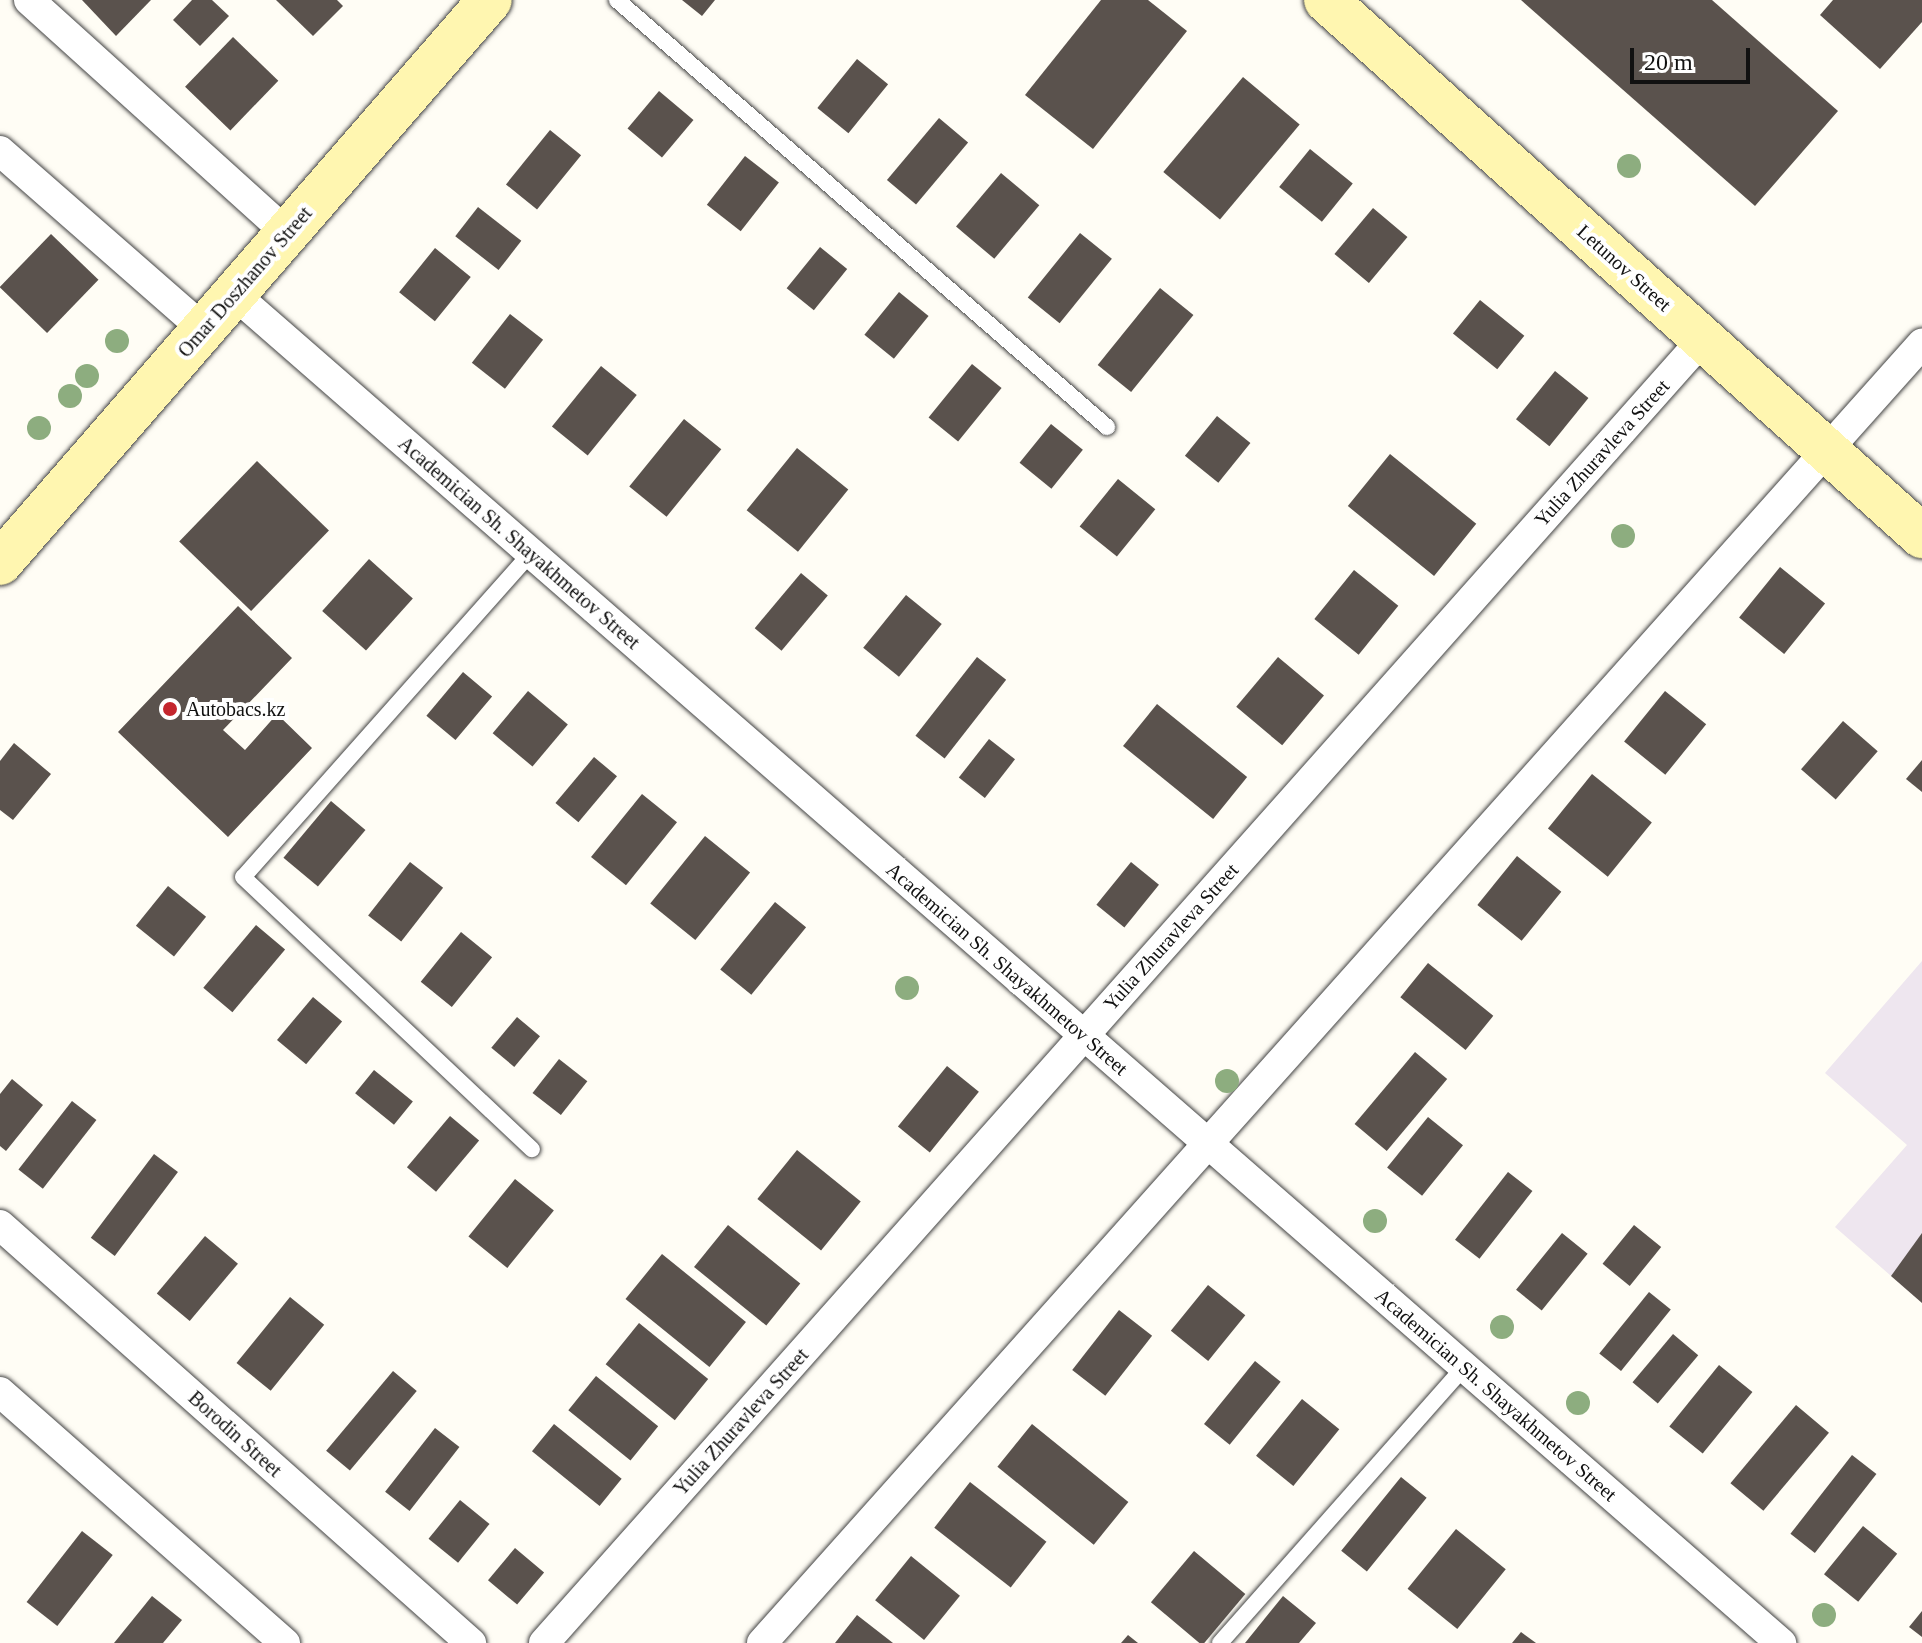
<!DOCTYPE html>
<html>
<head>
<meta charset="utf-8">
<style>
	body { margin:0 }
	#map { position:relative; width:1922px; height:1643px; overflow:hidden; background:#fffdf5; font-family:Georgia,serif }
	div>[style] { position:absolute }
	.industrial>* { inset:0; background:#eee6ef }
	.building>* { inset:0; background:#5a524d; transform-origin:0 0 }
	.roads { filter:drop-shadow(0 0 2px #444) drop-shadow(0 0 2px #444) }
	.lane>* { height:16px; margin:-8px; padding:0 8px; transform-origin:8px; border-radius:8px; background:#fff }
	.street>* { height:30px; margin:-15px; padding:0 15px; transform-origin:15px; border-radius:15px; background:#fff }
	.secondary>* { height:44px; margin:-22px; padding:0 22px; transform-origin:22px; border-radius:22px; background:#fff6b0 }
	.trees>* { width:24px; height:24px; margin:-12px; border-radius:50%; background:#8dad7f }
	.dots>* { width:22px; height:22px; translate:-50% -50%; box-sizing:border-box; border:4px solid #fff; border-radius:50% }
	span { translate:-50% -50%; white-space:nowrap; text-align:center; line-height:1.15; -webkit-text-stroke:8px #fff; paint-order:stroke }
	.street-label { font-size:20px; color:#111 }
	.poi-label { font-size:20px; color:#111 }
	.left { translate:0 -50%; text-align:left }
	.scale { position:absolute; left:1630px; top:48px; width:120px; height:36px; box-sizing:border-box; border:4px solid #111; border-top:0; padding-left:10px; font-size:24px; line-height:28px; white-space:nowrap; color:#111; -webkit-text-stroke:6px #fff; paint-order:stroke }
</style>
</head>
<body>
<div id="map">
	<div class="industrial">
		<i style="clip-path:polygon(1922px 961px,1922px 1303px,1835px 1227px,1907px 1145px,1825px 1073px)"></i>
	</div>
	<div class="building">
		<i style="clip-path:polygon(82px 0,151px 0,116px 36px)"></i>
		<i style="clip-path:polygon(192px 0,212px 0,229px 16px,200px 46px,173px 20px)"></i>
		<i style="clip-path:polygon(276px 0,337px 0,343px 6px,313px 36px)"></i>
		<i style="clip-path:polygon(682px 0,715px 0,702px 16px)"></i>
		<i style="clip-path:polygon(1101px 0,1148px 0,1187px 31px,1093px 149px,1025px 95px)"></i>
		<i style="clip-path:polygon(1521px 0,1712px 0,1838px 111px,1755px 206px)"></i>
		<i style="clip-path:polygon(1833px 0,1922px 0,1922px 22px,1880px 69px,1820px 15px)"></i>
		<i style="left:233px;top:37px;width:63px;height:69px;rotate:44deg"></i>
		<i style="left:857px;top:59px;width:40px;height:63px;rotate:39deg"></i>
		<i style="left:1243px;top:77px;width:74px;height:124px;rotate:40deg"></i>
		<i style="left:659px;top:91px;width:45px;height:49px;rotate:40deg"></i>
		<i style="left:939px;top:118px;width:38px;height:81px;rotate:40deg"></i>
		<i style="left:550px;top:130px;width:40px;height:70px;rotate:39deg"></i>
		<i style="left:1310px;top:149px;width:55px;height:49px;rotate:39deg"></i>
		<i style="left:745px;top:156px;width:43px;height:62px;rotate:38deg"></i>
		<i style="left:1001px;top:173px;width:50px;height:70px;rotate:40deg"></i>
		<i style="left:478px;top:207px;width:55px;height:37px;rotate:38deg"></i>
		<i style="left:1373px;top:208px;width:45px;height:60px;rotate:40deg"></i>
		<i style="left:1080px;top:233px;width:41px;height:83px;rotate:39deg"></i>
		<i style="left:51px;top:234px;width:66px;height:74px;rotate:44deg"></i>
		<i style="left:820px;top:247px;width:35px;height:53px;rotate:39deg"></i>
		<i style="left:435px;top:248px;width:46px;height:57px;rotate:39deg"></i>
		<i style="left:1160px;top:288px;width:43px;height:99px;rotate:39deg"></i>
		<i style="left:899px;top:292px;width:38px;height:55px;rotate:39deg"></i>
		<i style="left:1480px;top:300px;width:57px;height:43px;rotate:39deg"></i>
		<i style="left:510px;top:314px;width:42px;height:62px;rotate:38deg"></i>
		<i style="left:972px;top:364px;width:38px;height:69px;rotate:39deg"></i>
		<i style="left:601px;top:366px;width:46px;height:78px;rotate:39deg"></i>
		<i style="left:1555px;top:371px;width:43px;height:62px;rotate:39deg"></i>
		<i style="left:1217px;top:416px;width:43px;height:51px;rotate:39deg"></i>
		<i style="left:684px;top:419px;width:48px;height:87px;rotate:39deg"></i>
		<i style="left:1051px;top:424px;width:41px;height:50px;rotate:39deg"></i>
		<i style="left:797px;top:448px;width:66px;height:80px;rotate:39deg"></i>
		<i style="left:1390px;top:454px;width:111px;height:67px;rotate:39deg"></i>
		<i style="left:257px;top:461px;width:100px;height:112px;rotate:44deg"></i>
		<i style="left:1118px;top:479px;width:48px;height:61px;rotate:39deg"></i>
		<i style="left:369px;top:559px;width:59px;height:70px;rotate:42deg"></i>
		<i style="left:1780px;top:567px;width:58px;height:65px;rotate:39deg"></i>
		<i style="left:1354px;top:570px;width:57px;height:63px;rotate:39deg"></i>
		<i style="left:801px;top:573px;width:35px;height:72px;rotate:40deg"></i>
		<i style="left:906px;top:595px;width:46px;height:68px;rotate:39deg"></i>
		<i style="clip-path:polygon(238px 606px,292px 658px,223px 730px,245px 750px,277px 714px,312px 748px,228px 837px,118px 732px)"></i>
		<i style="left:977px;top:657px;width:37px;height:100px;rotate:38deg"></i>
		<i style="left:1278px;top:657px;width:60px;height:65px;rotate:40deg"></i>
		<i style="left:463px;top:672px;width:38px;height:57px;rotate:40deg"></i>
		<i style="left:528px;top:691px;width:52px;height:55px;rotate:40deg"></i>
		<i style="left:1665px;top:691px;width:53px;height:65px;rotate:39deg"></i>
		<i style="left:1157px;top:704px;width:116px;height:54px;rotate:39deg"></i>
		<i style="left:1843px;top:721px;width:46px;height:64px;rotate:41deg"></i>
		<i style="left:989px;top:739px;width:33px;height:49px;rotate:38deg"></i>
		<i style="clip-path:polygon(14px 743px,51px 774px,13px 820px,0 810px,0 761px)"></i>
		<i style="left:594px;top:757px;width:30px;height:60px;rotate:40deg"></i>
		<i style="clip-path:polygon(1922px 760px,1922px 792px,1906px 779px)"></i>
		<i style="left:1592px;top:774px;width:77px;height:70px;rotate:39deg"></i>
		<i style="left:642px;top:794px;width:45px;height:81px;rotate:39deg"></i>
		<i style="left:331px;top:801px;width:45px;height:74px;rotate:40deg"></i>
		<i style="left:705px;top:836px;width:58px;height:87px;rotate:39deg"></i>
		<i style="left:1517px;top:856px;width:57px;height:63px;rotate:39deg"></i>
		<i style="left:410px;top:862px;width:42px;height:68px;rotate:38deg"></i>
		<i style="left:1131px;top:862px;width:36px;height:55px;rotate:39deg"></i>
		<i style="left:168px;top:886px;width:49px;height:51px;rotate:39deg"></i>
		<i style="left:775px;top:902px;width:40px;height:87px;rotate:39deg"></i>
		<i style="left:256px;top:925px;width:38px;height:82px;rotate:40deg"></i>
		<i style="left:461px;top:932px;width:40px;height:64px;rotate:39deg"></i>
		<i style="left:1428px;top:963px;width:84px;height:44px;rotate:39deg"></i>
		<i style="left:313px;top:997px;width:38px;height:56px;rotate:40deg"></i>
		<i style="left:517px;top:1017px;width:30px;height:40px;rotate:40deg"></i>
		<i style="left:1415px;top:1052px;width:42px;height:94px;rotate:40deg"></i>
		<i style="left:559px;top:1059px;width:36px;height:43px;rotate:38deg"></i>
		<i style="left:947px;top:1066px;width:41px;height:78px;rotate:39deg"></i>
		<i style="left:374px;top:1070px;width:50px;height:30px;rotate:39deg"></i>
		<i style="clip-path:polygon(12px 1079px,43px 1105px,6px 1151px,0 1146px,0 1094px)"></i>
		<i style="left:72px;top:1101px;width:31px;height:87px;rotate:38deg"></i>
		<i style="left:450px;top:1116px;width:38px;height:67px;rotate:40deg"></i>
		<i style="left:1428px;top:1117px;width:45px;height:65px;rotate:39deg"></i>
		<i style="left:797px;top:1150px;width:82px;height:63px;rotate:39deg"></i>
		<i style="left:154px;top:1154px;width:30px;height:105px;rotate:37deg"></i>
		<i style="left:1508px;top:1172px;width:31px;height:86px;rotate:38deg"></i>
		<i style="left:515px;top:1179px;width:50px;height:74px;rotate:39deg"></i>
		<i style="left:728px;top:1225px;width:93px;height:54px;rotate:39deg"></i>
		<i style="left:1634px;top:1225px;width:35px;height:50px;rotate:39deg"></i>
		<i style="left:1562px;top:1233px;width:33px;height:73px;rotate:39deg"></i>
		<i style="clip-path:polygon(1922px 1233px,1922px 1303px,1891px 1276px)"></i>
		<i style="left:205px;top:1236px;width:43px;height:75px;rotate:40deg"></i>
		<i style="left:662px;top:1254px;width:108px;height:58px;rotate:39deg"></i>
		<i style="left:1208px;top:1285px;width:48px;height:59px;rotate:39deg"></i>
		<i style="left:1649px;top:1292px;width:28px;height:79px;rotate:39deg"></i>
		<i style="left:290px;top:1297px;width:44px;height:85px;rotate:39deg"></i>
		<i style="left:1119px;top:1310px;width:42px;height:76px;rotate:38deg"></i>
		<i style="left:639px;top:1323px;width:89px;height:53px;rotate:39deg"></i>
		<i style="left:1673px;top:1334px;width:33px;height:63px;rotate:40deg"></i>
		<i style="left:1255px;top:1361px;width:33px;height:81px;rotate:39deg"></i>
		<i style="left:1719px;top:1365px;width:43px;height:79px;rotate:39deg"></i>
		<i style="left:393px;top:1371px;width:31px;height:104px;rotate:40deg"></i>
		<i style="left:596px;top:1376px;width:80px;height:44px;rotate:39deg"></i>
		<i style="left:1302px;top:1399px;width:48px;height:73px;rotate:39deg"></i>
		<i style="left:1796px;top:1405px;width:43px;height:102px;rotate:40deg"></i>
		<i style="left:554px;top:1424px;width:87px;height:35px;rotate:39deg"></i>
		<i style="left:1032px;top:1424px;width:124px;height:55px;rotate:39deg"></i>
		<i style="left:435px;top:1428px;width:31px;height:81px;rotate:38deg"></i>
		<i style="left:1852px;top:1455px;width:31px;height:100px;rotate:38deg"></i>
		<i style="left:1401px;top:1477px;width:33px;height:95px;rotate:39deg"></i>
		<i style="left:970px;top:1482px;width:97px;height:58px;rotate:38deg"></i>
		<i style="left:460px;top:1500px;width:38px;height:50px;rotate:39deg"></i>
		<i style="left:1863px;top:1526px;width:44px;height:62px;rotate:39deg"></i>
		<i style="left:1456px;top:1529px;width:64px;height:77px;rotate:39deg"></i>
		<i style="left:82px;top:1531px;width:39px;height:90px;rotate:38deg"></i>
		<i style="left:515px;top:1548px;width:38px;height:42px;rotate:40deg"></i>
		<i style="left:1194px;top:1551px;width:67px;height:67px;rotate:40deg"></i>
		<i style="left:911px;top:1556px;width:63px;height:57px;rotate:39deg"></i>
		<i style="clip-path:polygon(152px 1596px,182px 1620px,163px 1643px,114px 1643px)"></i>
		<i style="clip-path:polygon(1283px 1596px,1316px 1623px,1299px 1643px,1245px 1643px)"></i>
		<i style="clip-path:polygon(1922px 1611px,1922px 1637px,1909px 1627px)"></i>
		<i style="clip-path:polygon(857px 1615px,893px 1643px,835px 1643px)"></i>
		<i style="clip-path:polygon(1521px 1632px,1536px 1643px,1512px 1643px)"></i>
		<i style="clip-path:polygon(1128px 1635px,1138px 1643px,1121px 1643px)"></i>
	</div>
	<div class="roads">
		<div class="lane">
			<i style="left:617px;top:0;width:650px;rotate:41.07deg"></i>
			<i style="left:531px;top:553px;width:433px;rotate:131.6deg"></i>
			<i style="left:243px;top:877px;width:397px;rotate:43.3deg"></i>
			<i style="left:1220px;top:1643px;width:368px;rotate:-48.5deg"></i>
		</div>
		<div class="street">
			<i style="left:29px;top:0;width:348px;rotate:42.1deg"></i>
			<i style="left:0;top:151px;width:270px;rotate:41.2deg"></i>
			<i style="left:234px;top:294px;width:2053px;rotate:41.09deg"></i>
			<i style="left:0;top:1225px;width:630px;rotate:41.59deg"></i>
			<i style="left:0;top:1392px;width:380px;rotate:41.4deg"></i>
			<i style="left:544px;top:1643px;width:1745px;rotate:-48.37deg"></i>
			<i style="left:762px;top:1643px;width:1742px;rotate:-48.24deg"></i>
		</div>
		<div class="secondary">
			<i style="left:1326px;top:0;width:802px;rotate:41.97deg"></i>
			<i style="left:0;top:563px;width:746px;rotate:-48.97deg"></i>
		</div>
	</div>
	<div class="trees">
		<i style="left:1629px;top:166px"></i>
		<i style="left:117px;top:341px"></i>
		<i style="left:87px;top:376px"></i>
		<i style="left:70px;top:396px"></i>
		<i style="left:39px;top:428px"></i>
		<i style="left:1623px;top:536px"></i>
		<i style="left:907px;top:988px"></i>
		<i style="left:1227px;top:1081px"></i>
		<i style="left:1375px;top:1221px"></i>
		<i style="left:1502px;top:1327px"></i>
		<i style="left:1578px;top:1403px"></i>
		<i style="left:1824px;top:1615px"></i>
	</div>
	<div class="dots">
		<i style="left:170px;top:709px;background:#c4262e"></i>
	</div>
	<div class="street-label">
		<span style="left:1624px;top:268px;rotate:42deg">Letunov Street</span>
		<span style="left:245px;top:282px;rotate:-49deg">Omar Doszhanov Street</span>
		<span style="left:1602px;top:453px;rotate:-48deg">Yulia Zhuravleva Street</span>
		<span style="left:519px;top:543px;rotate:41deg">Academician Sh. Shayakhmetov Street</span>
		<span style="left:1171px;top:937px;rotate:-48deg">Yulia Zhuravleva Street</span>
		<span style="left:1007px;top:969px;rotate:41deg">Academician Sh. Shayakhmetov Street</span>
		<span style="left:1496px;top:1395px;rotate:41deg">Academician Sh. Shayakhmetov Street</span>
		<span style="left:741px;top:1422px;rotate:-48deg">Yulia Zhuravleva Street</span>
		<span style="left:235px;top:1434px;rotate:42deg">Borodin Street</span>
	</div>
	<div class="poi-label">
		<span class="left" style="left:186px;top:709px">Autobacs.kz</span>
	</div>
	<div class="scale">20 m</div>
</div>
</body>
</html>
